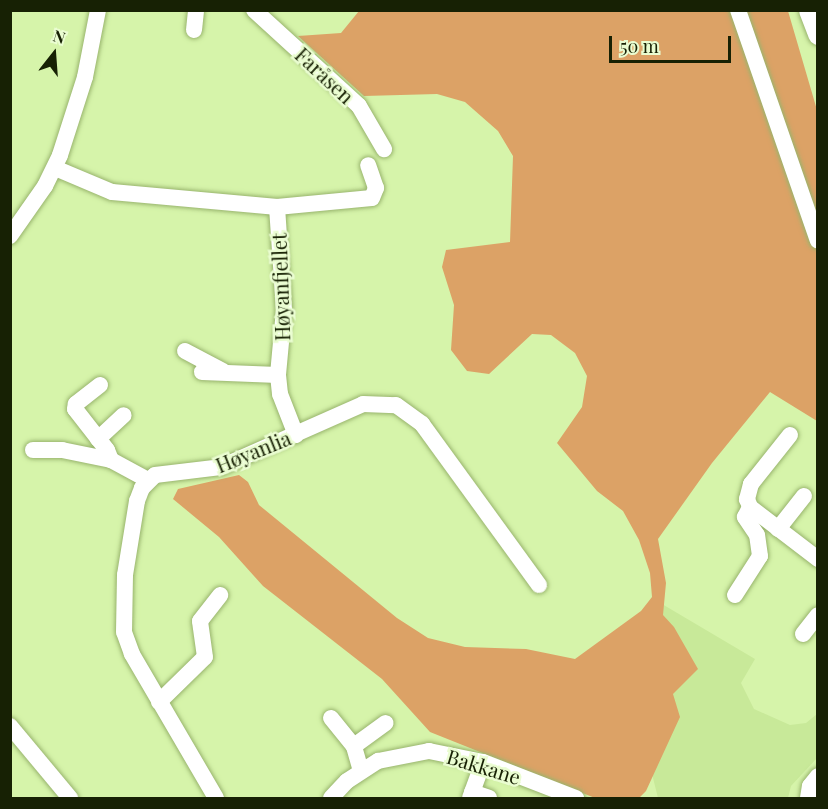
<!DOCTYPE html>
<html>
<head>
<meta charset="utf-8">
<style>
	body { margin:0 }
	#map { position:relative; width:828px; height:809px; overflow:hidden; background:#d6f4aa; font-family:"Playfair Display",serif }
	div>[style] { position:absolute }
	.built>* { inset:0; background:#c8e999 }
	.forest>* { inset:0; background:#dca266 }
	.roads { filter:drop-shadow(0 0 2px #98b46d) drop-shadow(0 0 2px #98b46d) }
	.minor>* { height:16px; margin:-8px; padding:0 8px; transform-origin:8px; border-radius:8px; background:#fff }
	.major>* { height:21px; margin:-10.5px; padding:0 10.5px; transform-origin:10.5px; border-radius:10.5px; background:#fff }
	span { translate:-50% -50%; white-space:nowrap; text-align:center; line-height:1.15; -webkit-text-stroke:5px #eafdd1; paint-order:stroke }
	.street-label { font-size:20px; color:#172104 }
	.frame { position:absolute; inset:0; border:12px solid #172104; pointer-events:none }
	.north { position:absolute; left:24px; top:24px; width:60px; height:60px; -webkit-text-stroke:4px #eafdd1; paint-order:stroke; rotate:17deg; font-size:16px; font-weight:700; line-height:24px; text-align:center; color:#172104 }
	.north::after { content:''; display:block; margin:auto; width:21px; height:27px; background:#172104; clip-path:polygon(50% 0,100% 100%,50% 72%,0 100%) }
	.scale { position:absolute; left:609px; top:36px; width:122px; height:27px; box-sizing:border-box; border:3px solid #172104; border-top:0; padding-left:8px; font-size:18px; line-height:21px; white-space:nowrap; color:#172104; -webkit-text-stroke:4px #eafdd1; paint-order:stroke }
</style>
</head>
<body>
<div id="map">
	<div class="built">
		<i style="clip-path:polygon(662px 604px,755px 659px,741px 683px,754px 709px,790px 725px,806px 723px,817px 714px,817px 758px,791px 786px,788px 798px,658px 798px,647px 754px)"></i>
	</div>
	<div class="forest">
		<i style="clip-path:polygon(359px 11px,788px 11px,817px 110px,817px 421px,770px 392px,712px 463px,658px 539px,666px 583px,663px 615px,674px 627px,698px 669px,673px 694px,680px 717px,646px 791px,639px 798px,595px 798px,430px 732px,382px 679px,263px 586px,219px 537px,173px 499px,178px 489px,239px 475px,248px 482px,259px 505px,397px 618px,428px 638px,465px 647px,526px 649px,575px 659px,641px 611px,652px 597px,650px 573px,639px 540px,623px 511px,597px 491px,557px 443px,582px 407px,587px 376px,575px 353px,551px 335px,532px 334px,489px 374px,467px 371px,451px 350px,454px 305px,442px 267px,446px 250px,510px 242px,513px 156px,498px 131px,465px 102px,437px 94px,364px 96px,298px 36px,341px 33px)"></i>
	</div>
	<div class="roads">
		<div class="minor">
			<i style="left:254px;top:10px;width:142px;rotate:42.4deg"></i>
			<i style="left:359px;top:106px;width:50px;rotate:59.8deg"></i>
			<i style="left:738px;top:10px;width:244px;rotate:70.9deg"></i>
			<i style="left:194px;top:30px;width:20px;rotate:-84deg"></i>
			<i style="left:55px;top:168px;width:62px;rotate:22.8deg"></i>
			<i style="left:112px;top:192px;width:166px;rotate:5.2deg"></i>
			<i style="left:277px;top:207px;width:95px;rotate:-5.4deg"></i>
			<i style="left:372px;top:198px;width:11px;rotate:-68deg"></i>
			<i style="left:376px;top:188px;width:24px;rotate:-109deg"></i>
			<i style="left:277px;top:207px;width:103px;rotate:86.1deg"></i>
			<i style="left:284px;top:310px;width:65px;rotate:95.3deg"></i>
			<i style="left:278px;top:375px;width:19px;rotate:84deg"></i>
			<i style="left:280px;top:394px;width:44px;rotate:68.7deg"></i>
			<i style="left:10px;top:236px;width:61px;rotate:-55deg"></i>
			<i style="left:45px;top:186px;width:34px;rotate:-64deg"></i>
			<i style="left:60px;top:155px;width:82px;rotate:-72.2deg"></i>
			<i style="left:85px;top:77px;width:68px;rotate:-79deg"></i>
			<i style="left:185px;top:351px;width:43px;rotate:27.8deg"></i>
			<i style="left:202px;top:372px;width:76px;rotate:2.3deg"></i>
			<i style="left:100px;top:385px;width:31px;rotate:142deg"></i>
			<i style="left:76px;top:404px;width:5px;rotate:101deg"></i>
			<i style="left:75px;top:409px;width:52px;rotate:52deg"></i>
			<i style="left:107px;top:450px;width:11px;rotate:68deg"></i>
			<i style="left:790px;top:435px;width:63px;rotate:128.5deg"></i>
			<i style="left:751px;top:484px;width:16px;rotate:105deg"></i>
			<i style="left:747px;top:499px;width:9px;rotate:69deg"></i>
			<i style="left:750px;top:507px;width:86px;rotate:37.4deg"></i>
			<i style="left:98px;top:439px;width:35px;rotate:-43deg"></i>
			<i style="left:33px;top:450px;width:29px"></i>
			<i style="left:62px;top:450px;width:50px;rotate:11.5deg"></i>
			<i style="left:111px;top:460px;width:42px;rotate:28.4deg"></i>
			<i style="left:778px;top:529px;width:42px;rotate:-51.8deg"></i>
			<i style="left:735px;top:595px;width:46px;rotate:-57.3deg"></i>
			<i style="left:760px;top:556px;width:21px;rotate:-98deg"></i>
			<i style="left:757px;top:535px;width:22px;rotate:-124deg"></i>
			<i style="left:745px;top:517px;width:11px;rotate:-63deg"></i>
			<i style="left:803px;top:634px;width:24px;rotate:-52deg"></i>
			<i style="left:159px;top:702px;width:64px;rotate:-44.4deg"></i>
			<i style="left:205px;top:657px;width:36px;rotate:-98deg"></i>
			<i style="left:200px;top:621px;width:33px;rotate:-52deg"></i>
			<i style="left:331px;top:718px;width:36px;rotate:51deg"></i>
			<i style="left:10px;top:726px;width:94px;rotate:50.2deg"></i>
			<i style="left:361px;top:771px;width:26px;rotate:-106deg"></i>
			<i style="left:354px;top:746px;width:39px;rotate:-36deg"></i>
			<i style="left:472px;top:792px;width:18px;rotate:19deg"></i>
			<i style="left:216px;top:798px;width:167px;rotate:-120.3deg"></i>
			<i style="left:132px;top:654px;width:23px;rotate:-110deg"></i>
			<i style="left:124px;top:632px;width:57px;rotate:-89deg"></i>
			<i style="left:125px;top:575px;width:75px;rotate:-80.8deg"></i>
			<i style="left:137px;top:501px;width:14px;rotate:-69deg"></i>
			<i style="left:142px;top:488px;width:18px;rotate:-45deg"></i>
			<i style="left:155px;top:475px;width:66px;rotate:-6.9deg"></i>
			<i style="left:221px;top:467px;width:155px;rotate:-23.9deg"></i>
			<i style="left:363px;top:404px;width:33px;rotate:2deg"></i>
			<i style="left:396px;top:405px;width:32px;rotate:36deg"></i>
			<i style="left:422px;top:424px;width:199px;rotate:54deg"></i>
			<i style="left:331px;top:798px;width:23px;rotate:-47deg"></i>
			<i style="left:347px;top:781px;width:37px;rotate:-33deg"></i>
			<i style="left:378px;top:761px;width:52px;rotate:-11.1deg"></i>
			<i style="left:429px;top:751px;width:55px;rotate:11.5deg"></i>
			<i style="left:483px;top:762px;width:100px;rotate:21.2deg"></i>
			<i style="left:470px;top:798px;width:38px;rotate:-70deg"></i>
			<i style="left:808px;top:798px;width:12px;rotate:-81deg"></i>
			<i style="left:810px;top:786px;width:13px;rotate:-51deg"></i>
		</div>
		<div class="major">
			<i style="left:809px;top:10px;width:26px;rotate:69deg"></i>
		</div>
	</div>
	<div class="street-label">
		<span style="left:325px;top:75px;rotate:43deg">Faråsen</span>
		<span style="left:280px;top:287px;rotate:-92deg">Høyanfjellet</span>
		<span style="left:253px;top:451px;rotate:-22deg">Høyanlia</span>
		<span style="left:484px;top:766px;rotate:17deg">Bakkane</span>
	</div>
	<div class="frame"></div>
	<div class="north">N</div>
	<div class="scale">50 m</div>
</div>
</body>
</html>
